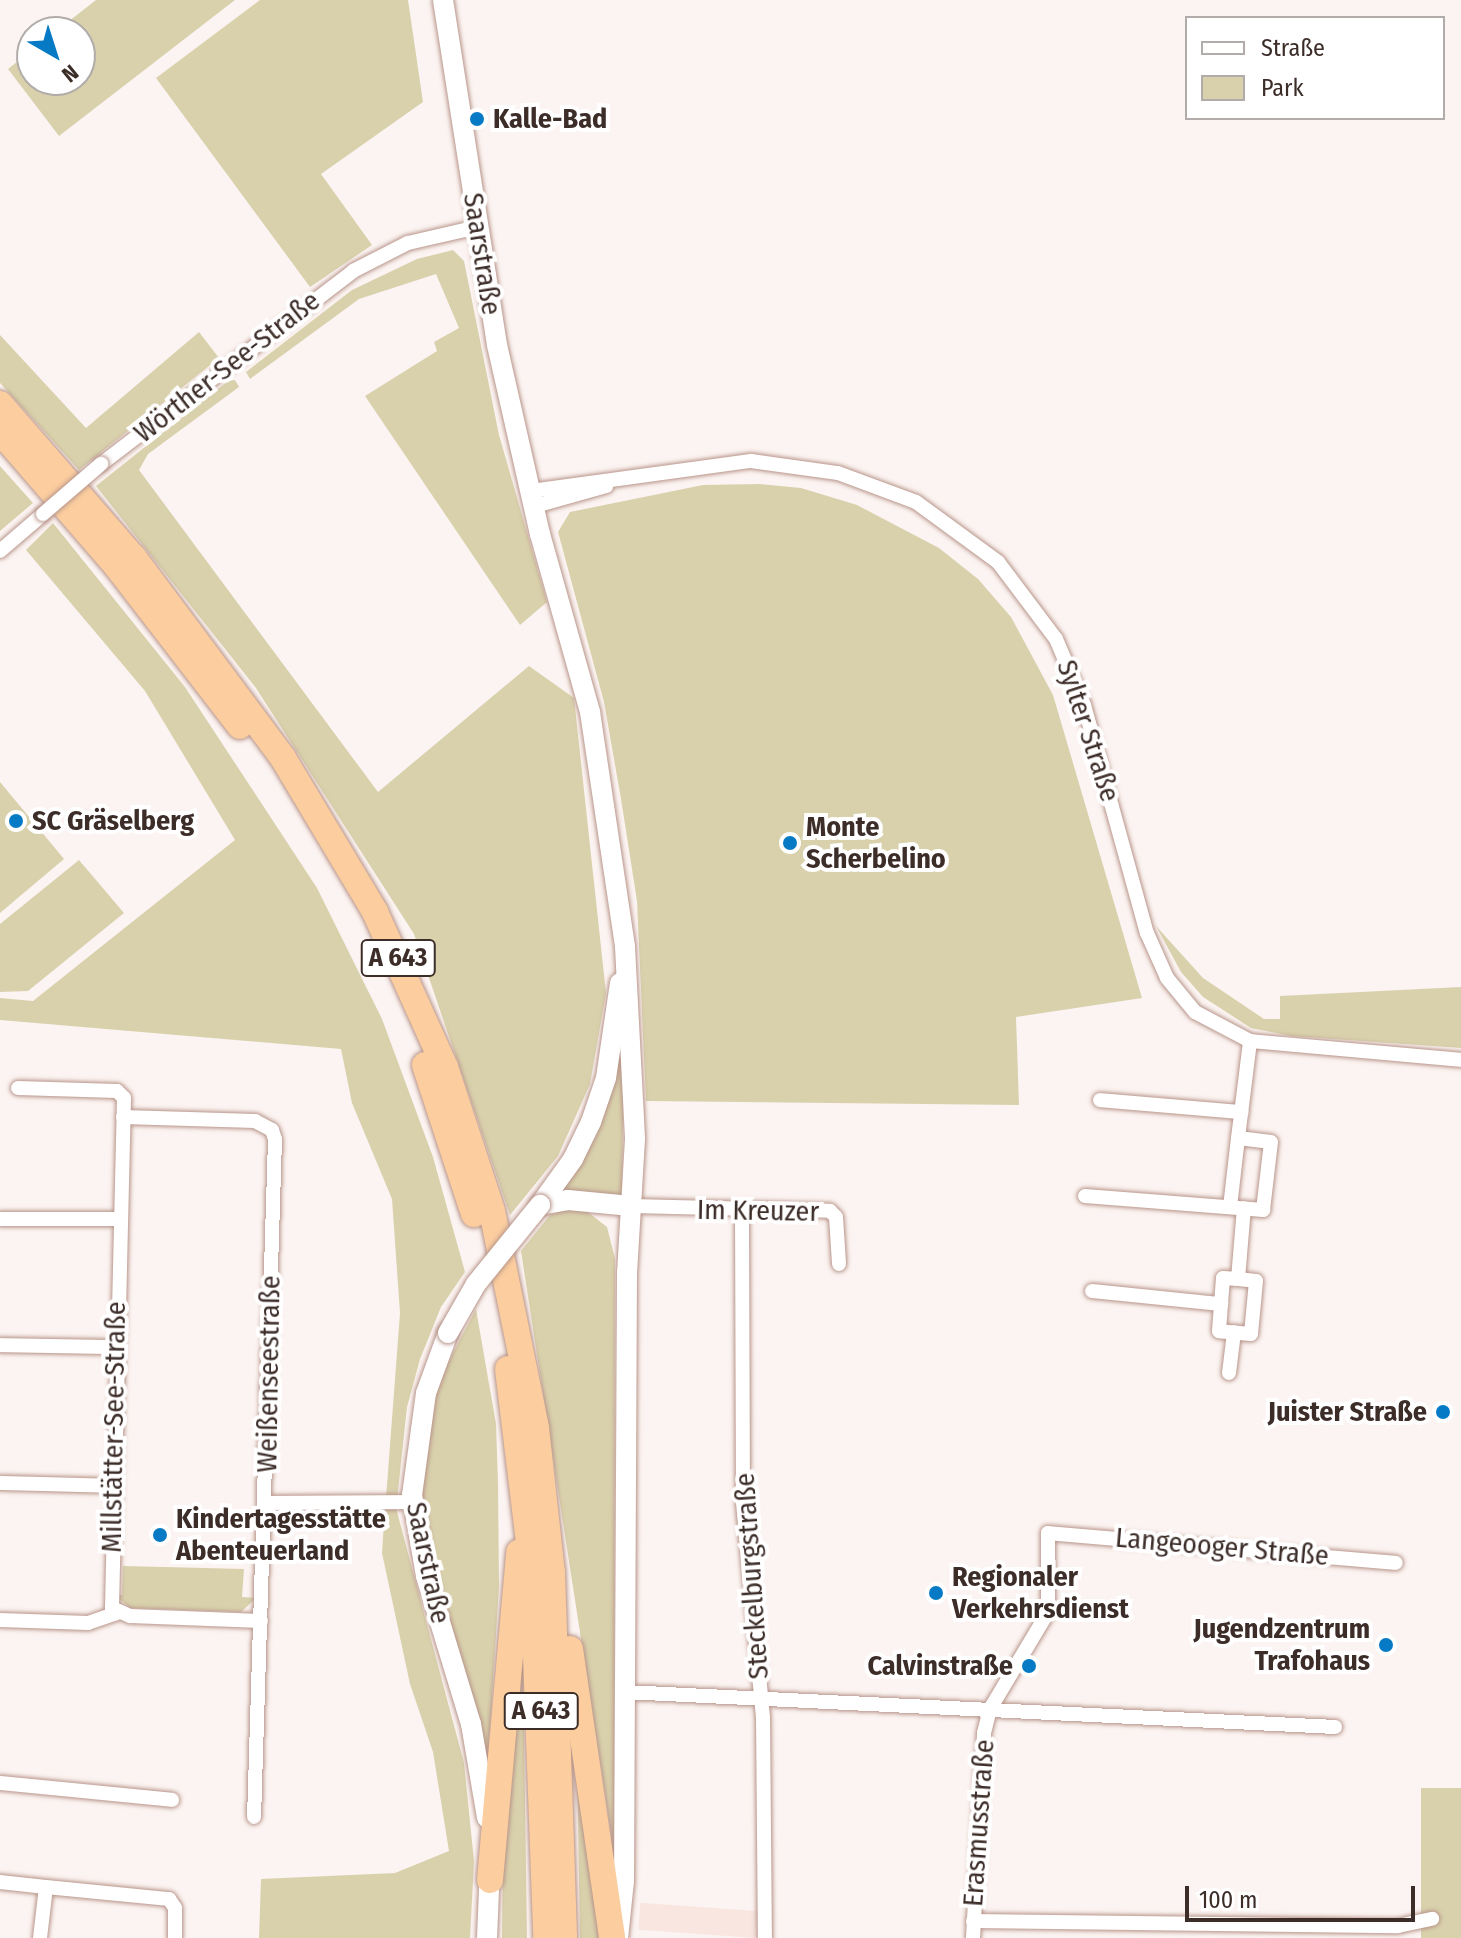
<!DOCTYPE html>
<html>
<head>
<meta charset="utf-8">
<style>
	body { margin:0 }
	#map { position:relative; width:1461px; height:1938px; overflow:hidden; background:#fcf4f2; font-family:"Fira Sans Condensed",sans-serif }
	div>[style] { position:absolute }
	.built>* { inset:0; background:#f9e6e1; transform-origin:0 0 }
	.green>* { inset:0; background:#d9d1ac; transform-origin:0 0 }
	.roads { filter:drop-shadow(0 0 2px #b8958a) drop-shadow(0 0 2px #b8958a) }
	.minor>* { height:14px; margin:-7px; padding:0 7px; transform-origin:7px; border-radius:7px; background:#fff }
	.secondary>* { height:20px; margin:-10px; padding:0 10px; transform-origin:10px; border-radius:10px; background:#fff }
	.motorway>* { height:26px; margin:-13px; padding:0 13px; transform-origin:13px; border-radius:13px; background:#fbcd9f }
	.bridges { filter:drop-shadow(0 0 2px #b8958a) drop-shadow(0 0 2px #b8958a) }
	.minor-bridge>* { height:14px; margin:-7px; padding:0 7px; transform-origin:7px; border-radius:7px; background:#fff }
	.secondary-bridge>* { height:20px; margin:-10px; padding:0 10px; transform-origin:10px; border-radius:10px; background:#fff }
	.dots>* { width:22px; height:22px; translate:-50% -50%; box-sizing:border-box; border:4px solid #fff; border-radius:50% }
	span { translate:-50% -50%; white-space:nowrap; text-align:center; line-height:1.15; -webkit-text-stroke:8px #fff; paint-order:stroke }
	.shield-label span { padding:2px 6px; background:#fff; border:2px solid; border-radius:6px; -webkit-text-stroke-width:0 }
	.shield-label { font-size:26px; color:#3c2d29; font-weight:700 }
	.poi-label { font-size:28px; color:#3c2d29; font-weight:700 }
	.left { translate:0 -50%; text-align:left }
	.right { translate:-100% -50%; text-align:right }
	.street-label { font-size:28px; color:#3c2d29 }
	.legend { position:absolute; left:1185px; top:16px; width:260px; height:104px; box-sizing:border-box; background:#fff; border:2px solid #b1aba9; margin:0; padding:10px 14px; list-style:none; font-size:24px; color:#3c2d29 }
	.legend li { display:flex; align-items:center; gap:16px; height:40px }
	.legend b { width:40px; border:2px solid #b1aba9 }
	.north { position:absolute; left:16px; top:16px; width:80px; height:80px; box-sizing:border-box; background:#fff; border:2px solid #b1aba9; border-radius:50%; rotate:141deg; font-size:22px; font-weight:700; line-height:32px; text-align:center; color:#3c2d29 }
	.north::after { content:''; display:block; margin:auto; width:28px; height:36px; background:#067ac4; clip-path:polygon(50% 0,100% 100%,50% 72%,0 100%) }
	.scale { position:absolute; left:1185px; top:1886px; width:230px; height:36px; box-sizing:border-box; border:4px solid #3c2d29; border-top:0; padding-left:10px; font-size:24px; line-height:28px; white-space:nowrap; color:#3c2d29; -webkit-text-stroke:6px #fff; paint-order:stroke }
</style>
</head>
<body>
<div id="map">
	<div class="built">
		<i style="left:757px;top:1911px;width:27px;height:117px;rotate:94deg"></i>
	</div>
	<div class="green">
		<i style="clip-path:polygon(96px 0,235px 0,59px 136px,8px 69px,32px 50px,32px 80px,80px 80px,80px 32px,55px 32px)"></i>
		<i style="clip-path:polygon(260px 0,408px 0,423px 102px,321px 174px,372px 245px,310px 287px,156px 78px)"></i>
		<i style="clip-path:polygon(453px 250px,464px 261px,499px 435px,547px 602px,520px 625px,365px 396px,437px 351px,434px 342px,459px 328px,436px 274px,359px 299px,250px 379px,246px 372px,352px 290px,417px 259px)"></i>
		<i style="clip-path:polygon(199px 332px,219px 358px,79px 470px,0 383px,0 335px,86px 428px)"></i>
		<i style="clip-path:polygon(235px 380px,239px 387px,148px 454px,139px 470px,378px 792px,529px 666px,574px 698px,606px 993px,590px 1084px,558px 1156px,510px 1215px,414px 934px,256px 688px,96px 486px,228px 381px)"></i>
		<i style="clip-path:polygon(0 466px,33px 503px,0 531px)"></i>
		<i style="clip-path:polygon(760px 484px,801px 488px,857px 505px,939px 548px,978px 579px,1011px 617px,1053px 695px,1142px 998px,1016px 1017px,1019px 1105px,646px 1101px,637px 901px,621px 799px,604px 702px,558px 532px,570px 512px,703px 485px)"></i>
		<i style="clip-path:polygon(53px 523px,185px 687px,317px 888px,382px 1019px,433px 1157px,465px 1272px,441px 1307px,420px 1359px,407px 1407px,397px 1500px,386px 1498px,400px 1313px,392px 1199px,352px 1103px,341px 1049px,0 1020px,0 998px,33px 1001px,235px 840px,145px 691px,26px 550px)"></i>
		<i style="clip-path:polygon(0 782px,64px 859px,0 913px)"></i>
		<i style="clip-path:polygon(79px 860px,124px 913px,28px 991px,0 992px,0 924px)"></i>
		<i style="clip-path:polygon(1156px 926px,1203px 978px,1264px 1019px,1280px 1019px,1280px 996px,1461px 987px,1461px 1048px,1291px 1036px,1251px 1028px,1203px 997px,1181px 972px)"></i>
		<i style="clip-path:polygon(624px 1045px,622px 1195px,562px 1190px,603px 1117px)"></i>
		<i style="clip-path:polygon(571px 1208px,584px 1209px,607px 1227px,615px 1259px,614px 1852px,521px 1251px,550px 1215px)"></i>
		<i style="clip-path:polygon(476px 1309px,496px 1424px,498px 1483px,499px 1586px,488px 1761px,441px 1611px,422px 1520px,420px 1467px,432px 1393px)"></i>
		<i style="clip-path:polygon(385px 1508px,396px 1508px,464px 1763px,474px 1861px,470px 1938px,259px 1938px,261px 1879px,395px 1873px,449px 1851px,433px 1752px,410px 1684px,382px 1553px)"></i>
		<i style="clip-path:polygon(123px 1566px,244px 1569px,242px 1597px,256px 1598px,241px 1612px,130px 1608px,115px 1595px,122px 1595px)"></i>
		<i style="clip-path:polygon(523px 1663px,527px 1938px,502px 1938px,503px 1843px,518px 1664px)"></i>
		<i style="clip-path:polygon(577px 1761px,602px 1938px,580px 1938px)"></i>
		<i style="left:1461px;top:1788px;width:150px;height:40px;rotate:90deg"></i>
	</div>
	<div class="roads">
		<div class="minor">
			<i style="left:101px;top:464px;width:317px;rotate:-37.4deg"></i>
			<i style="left:353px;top:271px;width:62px;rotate:-27deg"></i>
			<i style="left:408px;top:243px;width:72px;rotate:-12.9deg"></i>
			<i style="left:531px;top:491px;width:222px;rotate:-7.8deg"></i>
			<i style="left:751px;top:461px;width:88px;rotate:7.9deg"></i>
			<i style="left:838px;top:473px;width:83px;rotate:20.4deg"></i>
			<i style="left:916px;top:502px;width:102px;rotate:36.2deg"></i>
			<i style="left:998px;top:562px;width:96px;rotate:53deg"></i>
			<i style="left:1056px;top:639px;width:72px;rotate:67deg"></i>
			<i style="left:1084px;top:705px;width:237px;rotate:74.6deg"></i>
			<i style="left:1147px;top:933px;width:49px;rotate:66deg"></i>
			<i style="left:1167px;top:978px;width:44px;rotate:50.5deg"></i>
			<i style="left:1195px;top:1012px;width:62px;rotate:27.8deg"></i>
			<i style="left:1250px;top:1041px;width:212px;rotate:5.1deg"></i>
			<i style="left:535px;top:506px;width:74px;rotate:-15.7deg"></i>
			<i style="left:0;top:551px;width:57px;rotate:-40.7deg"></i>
			<i style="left:18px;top:1088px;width:99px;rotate:1.7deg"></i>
			<i style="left:117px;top:1091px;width:10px;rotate:45deg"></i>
			<i style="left:124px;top:1098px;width:510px;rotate:91.35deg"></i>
			<i style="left:112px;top:1608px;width:20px;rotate:24deg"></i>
			<i style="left:130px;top:1616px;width:131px;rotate:2.2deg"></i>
			<i style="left:1100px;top:1100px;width:142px;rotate:4.9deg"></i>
			<i style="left:123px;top:1117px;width:132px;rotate:1.7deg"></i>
			<i style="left:255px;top:1121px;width:19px;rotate:28deg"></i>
			<i style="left:272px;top:1130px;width:9px;rotate:72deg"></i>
			<i style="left:275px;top:1139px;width:678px;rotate:91.77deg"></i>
			<i style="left:1085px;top:1196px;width:179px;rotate:4.5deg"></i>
			<i style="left:1263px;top:1210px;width:68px;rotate:-83.3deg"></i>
			<i style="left:1271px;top:1142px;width:33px;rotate:-173deg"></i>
			<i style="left:1238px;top:1138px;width:98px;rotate:-82.9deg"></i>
			<i style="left:631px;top:1206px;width:199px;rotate:1.4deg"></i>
			<i style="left:830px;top:1211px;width:8px;rotate:45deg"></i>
			<i style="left:836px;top:1217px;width:47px;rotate:86.3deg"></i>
			<i style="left:1230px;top:1207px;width:69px;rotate:-83.4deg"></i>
			<i style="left:742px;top:1213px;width:289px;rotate:89.8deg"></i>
			<i style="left:743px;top:1502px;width:216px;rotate:84.7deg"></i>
			<i style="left:763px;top:1717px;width:221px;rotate:89.5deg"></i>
			<i style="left:0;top:1219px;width:120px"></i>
			<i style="left:1238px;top:1279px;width:18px;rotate:6deg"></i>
			<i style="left:1256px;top:1281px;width:53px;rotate:95.4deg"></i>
			<i style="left:1251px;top:1334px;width:32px;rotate:-175deg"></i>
			<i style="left:1219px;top:1331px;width:53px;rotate:-85.7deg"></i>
			<i style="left:1223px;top:1278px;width:15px;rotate:4deg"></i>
			<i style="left:1238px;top:1279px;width:71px;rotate:-85.2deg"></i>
			<i style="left:1092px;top:1291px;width:130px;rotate:5.8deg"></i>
			<i style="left:0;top:1345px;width:115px;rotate:1deg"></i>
			<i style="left:1229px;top:1373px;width:41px;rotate:-83deg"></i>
			<i style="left:0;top:1483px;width:112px;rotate:1.5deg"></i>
			<i style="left:266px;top:1503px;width:147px;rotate:-0.4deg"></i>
			<i style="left:0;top:1620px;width:88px;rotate:2deg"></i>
			<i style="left:88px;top:1623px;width:31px;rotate:-19deg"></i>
			<i style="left:625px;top:1692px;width:711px;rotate:2.82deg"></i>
			<i style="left:0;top:1783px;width:173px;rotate:5.6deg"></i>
			<i style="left:0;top:1882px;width:46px;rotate:6.2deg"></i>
			<i style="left:973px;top:1921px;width:425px;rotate:0.7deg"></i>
			<i style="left:1398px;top:1926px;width:35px;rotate:-12deg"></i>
			<i style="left:40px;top:1938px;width:51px;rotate:-83.3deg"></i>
			<i style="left:46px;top:1887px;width:124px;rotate:5.6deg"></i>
			<i style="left:169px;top:1899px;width:11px;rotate:56deg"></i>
			<i style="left:175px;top:1908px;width:30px;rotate:90deg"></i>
			<i style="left:973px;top:1938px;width:205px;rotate:-86.9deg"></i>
			<i style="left:984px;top:1733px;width:25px;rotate:-76deg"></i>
			<i style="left:990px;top:1709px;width:113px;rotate:-59.1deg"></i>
			<i style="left:1048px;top:1612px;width:79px;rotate:-90deg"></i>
			<i style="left:1048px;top:1533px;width:349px;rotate:4.9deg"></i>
		</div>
		<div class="secondary">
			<i style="left:443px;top:0;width:349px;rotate:81.1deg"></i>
			<i style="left:497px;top:345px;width:194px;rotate:77.2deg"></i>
			<i style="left:540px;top:534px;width:185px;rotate:74.3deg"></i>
			<i style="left:590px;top:712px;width:238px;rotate:81.5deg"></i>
			<i style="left:625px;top:947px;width:192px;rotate:87deg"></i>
			<i style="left:635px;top:1139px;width:133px;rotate:93.4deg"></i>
			<i style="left:627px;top:1272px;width:609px;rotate:90.28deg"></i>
			<i style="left:624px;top:1881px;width:57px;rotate:96deg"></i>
			<i style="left:540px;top:1205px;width:57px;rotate:-54.3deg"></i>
			<i style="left:573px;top:1159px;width:41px;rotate:-64.1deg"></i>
			<i style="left:591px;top:1122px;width:46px;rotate:-71.2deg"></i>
			<i style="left:606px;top:1078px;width:96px;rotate:-81.6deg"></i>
			<i style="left:540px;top:1205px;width:28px;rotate:-10deg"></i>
			<i style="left:568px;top:1200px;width:63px;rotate:5.4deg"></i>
			<i style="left:448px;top:1333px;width:64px;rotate:110.1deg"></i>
			<i style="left:426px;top:1393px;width:103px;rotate:97.8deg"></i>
			<i style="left:412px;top:1495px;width:82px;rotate:80.2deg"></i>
			<i style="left:426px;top:1576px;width:155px;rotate:73.1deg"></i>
			<i style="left:471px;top:1724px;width:95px;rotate:80.3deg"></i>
			<i style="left:487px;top:1938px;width:72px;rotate:-87.6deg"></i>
		</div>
		<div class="motorway">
			<i style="left:0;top:404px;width:204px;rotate:49deg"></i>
			<i style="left:134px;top:558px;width:249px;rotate:53.3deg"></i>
			<i style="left:283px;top:758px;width:179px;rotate:59.1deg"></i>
			<i style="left:375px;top:912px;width:170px;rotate:65.7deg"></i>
			<i style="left:445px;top:1067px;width:151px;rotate:71.9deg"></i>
			<i style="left:492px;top:1211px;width:221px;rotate:78.5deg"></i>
			<i style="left:536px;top:1428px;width:146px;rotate:83.7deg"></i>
			<i style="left:552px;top:1573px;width:365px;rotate:88.1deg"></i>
			<i style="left:0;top:431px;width:182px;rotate:49.2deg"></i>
			<i style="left:119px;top:569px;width:198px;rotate:52.4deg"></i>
			<i style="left:425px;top:1065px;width:157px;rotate:71.8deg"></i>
			<i style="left:508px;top:1369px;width:208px;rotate:83.1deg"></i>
			<i style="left:533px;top:1575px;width:363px;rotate:87.9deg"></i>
			<i style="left:570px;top:1649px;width:292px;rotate:81.7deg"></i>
			<i style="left:490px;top:1880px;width:329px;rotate:-84.9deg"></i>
		</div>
	</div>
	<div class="bridges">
		<div class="minor-bridge">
			<i style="left:43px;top:514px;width:77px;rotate:-40.8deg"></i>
		</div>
		<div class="secondary-bridge">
			<i style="left:448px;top:1333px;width:56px;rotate:-60.3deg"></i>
			<i style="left:476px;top:1284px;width:102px;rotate:-51deg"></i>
		</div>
	</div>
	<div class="dots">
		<i style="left:477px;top:119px;background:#067ac4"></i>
		<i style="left:16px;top:821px;background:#067ac4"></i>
		<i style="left:790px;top:843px;background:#067ac4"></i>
		<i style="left:1443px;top:1412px;background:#067ac4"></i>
		<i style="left:160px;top:1535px;background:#067ac4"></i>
		<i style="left:936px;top:1593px;background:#067ac4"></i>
		<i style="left:1386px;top:1645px;background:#067ac4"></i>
		<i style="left:1029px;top:1666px;background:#067ac4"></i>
	</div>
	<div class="shield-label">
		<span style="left:398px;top:958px">A 643</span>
		<span style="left:541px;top:1711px">A 643</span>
	</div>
	<div class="poi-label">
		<span class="left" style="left:493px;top:119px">Kalle-Bad</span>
		<span class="left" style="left:32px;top:821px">SC Gräselberg</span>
		<span class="left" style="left:806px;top:843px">Monte<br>Scherbelino</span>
		<span class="right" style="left:1427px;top:1412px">Juister Straße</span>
		<span class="left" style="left:176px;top:1535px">Kindertagesstätte<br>Abenteuerland</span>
		<span class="left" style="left:952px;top:1593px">Regionaler<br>Verkehrsdienst</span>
		<span class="right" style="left:1370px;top:1645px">Jugendzentrum<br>Trafohaus</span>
		<span class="right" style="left:1013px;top:1666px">Calvinstraße</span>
	</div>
	<div class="street-label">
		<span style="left:482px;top:254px;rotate:81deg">Saarstraße</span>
		<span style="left:227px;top:367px;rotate:-38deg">Wörther-See-Straße</span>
		<span style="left:1088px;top:731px;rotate:72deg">Sylter Straße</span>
		<span style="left:758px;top:1211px;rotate:1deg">Im Kreuzer</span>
		<span style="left:269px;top:1374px;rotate:-89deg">Weißenseestraße</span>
		<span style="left:114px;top:1427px;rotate:-89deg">Millstätter-See-Straße</span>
		<span style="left:1222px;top:1547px;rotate:5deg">Langeooger Straße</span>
		<span style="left:428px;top:1563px;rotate:78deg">Saarstraße</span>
		<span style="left:752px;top:1576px;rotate:-94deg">Steckelburgstraße</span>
		<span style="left:979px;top:1823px;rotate:-86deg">Erasmusstraße</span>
	</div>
	<ul class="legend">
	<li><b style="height:10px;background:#fff"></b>Straße</li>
	<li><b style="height:22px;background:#d9d1ac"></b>Park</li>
	</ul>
	<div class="north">N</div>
	<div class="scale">100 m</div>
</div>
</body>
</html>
